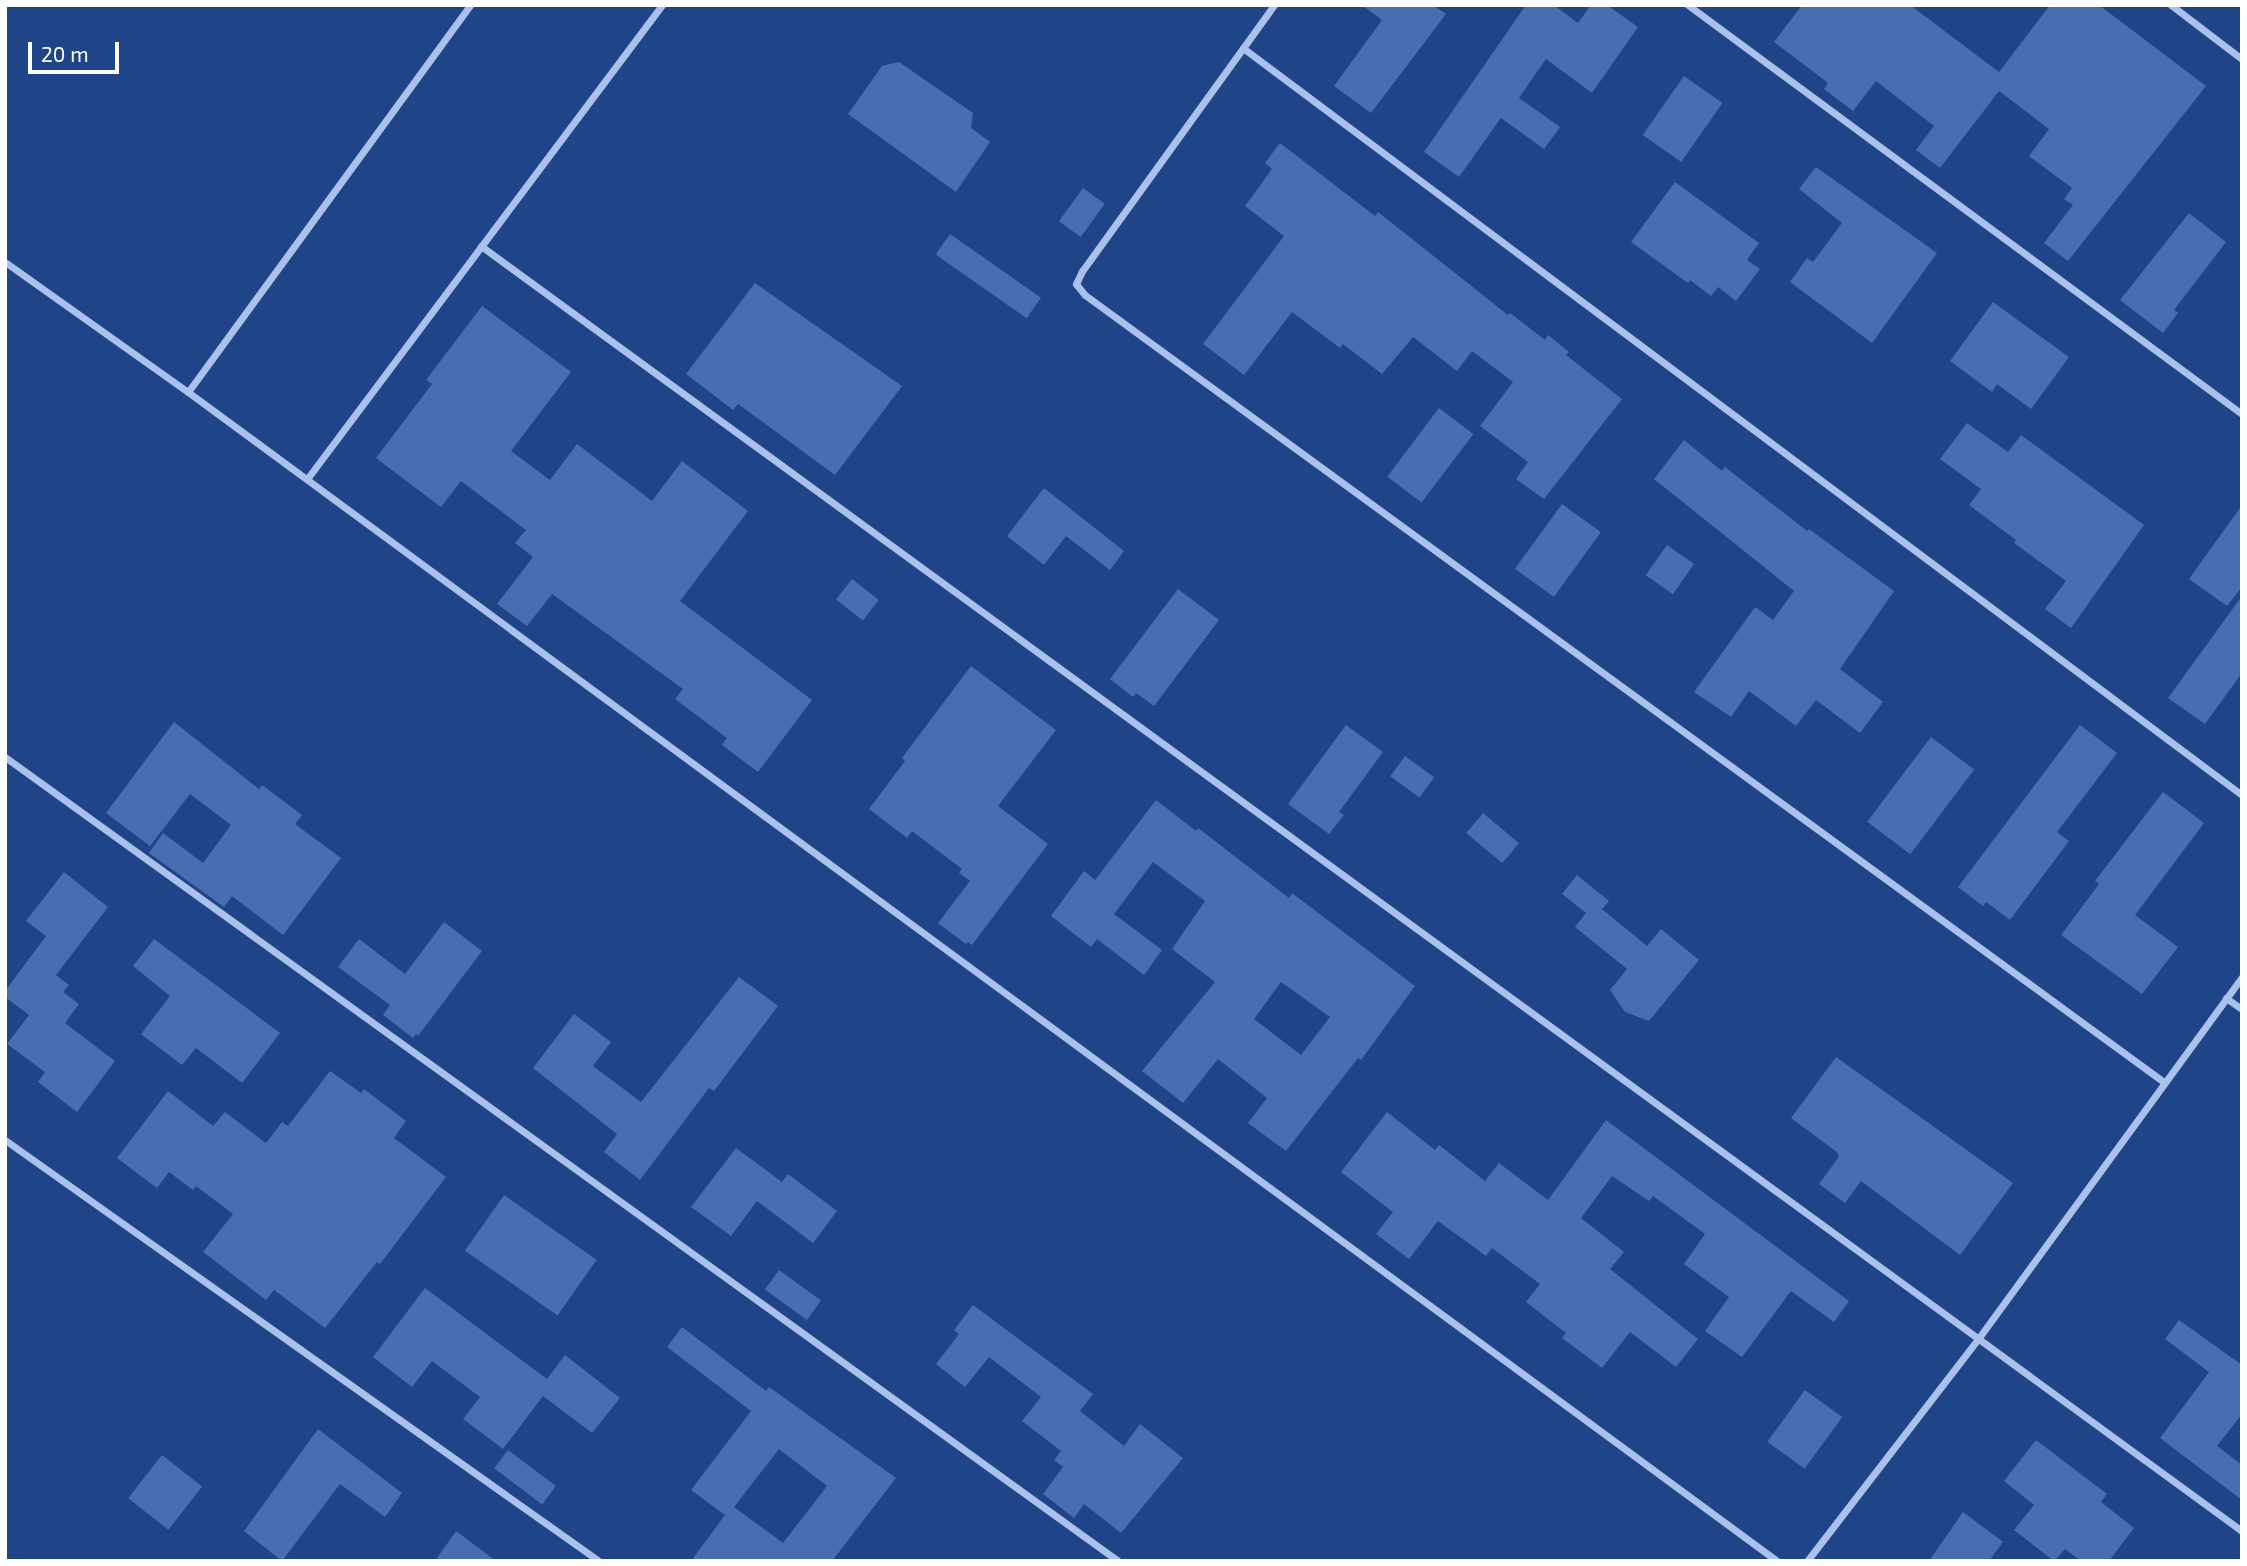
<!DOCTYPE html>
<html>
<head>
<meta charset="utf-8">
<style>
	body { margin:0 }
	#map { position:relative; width:2247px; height:1566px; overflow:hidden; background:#204488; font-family:"Exo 2",sans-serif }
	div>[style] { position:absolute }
	.building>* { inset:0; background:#486db1; transform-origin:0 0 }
	.minor>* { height:7px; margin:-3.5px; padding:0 3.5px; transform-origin:3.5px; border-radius:3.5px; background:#aac1eb }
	span { translate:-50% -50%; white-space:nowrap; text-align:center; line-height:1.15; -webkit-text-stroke:7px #204488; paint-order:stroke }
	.frame { position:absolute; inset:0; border:7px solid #fff; pointer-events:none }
	.scale { position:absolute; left:28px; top:42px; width:91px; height:32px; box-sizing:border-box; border:4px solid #fff; border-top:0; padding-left:9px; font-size:21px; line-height:24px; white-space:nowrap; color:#fff; -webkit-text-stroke:5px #204488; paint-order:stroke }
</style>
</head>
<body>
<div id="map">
	<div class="building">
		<i style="clip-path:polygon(1362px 5px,1433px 5px,1446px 14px,1371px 113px,1334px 86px,1382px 20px)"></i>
		<i style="clip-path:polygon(1526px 5px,1554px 5px,1578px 23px,1591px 5px,1607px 5px,1638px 27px,1592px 93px,1546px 59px,1519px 98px,1560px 127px,1544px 149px,1501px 118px,1459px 177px,1424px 152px)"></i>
		<i style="clip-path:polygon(1802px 5px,1910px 5px,1999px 72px,2050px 5px,2099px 5px,2206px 86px,2068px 261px,2044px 243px,2073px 205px,2064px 199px,2072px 188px,2029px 156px,2049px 129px,1999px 91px,1940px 168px,1916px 150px,1934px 126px,1876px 81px,1853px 111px,1824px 89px,1828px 83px,1774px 42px)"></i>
		<i style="clip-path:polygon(899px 62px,973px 113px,971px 128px,990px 142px,956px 192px,848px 114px,882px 66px)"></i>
		<i style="left:1684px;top:76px;width:47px;height:72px;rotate:35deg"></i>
		<i style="clip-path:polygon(1280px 143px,1375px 216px,1378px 212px,1508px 315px,1510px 313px,1545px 340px,1548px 335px,1569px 352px,1566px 355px,1622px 399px,1544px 499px,1516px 479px,1528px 462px,1480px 426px,1513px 382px,1472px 351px,1457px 371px,1413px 337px,1382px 374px,1343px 344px,1340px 348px,1292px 312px,1244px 375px,1203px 344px,1284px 236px,1245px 206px,1272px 169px,1265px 163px)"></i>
		<i style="clip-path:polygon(1816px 167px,1937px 253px,1872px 343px,1790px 282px,1807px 258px,1813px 262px,1842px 223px,1799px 189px)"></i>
		<i style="clip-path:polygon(1675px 182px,1759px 243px,1747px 260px,1760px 269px,1736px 301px,1718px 287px,1711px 296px,1690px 280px,1688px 283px,1631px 242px)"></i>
		<i style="left:1083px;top:188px;width:27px;height:41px;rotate:36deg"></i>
		<i style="clip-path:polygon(2189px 213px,2226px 242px,2174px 310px,2178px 313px,2163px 333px,2120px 300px)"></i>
		<i style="left:950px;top:234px;width:111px;height:25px;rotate:35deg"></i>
		<i style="clip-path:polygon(755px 283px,902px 386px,835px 475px,738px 404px,733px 410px,686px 374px)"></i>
		<i style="clip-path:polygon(1993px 302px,2069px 357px,2031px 409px,1997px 384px,1992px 392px,1950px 361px)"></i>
		<i style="clip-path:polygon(482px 306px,571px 372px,511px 451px,550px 480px,577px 444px,652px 501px,682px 461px,748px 511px,680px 601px,812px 700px,758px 772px,722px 745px,727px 738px,675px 699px,683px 689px,552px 594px,527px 626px,497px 604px,533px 557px,515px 543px,526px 530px,461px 481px,441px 507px,376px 458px,432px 384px,426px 380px)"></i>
		<i style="left:1439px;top:408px;width:43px;height:86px;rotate:37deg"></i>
		<i style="clip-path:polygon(1967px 423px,2008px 452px,2021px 435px,2144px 525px,2071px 628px,2045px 609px,2066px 581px,2014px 543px,2016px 540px,1969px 505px,1981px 489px,1940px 459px)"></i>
		<i style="clip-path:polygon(1684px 440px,1722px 471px,1725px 467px,1807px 531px,1809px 529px,1894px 591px,1840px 669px,1883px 702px,1860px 733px,1816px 700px,1796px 726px,1749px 691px,1731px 717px,1694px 692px,1755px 607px,1773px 620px,1794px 591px,1654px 479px)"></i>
		<i style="clip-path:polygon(1044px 488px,1124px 551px,1110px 570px,1066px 536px,1044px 565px,1007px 536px)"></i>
		<i style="left:1562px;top:504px;width:48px;height:80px;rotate:36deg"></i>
		<i style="clip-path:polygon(2242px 505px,2242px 587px,2227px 606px,2189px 579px)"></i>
		<i style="left:1667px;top:545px;width:33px;height:37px;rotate:35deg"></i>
		<i style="left:852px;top:579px;width:34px;height:26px;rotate:38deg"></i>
		<i style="clip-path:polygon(1178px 589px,1219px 620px,1154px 706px,1136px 693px,1133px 697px,1110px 679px)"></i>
		<i style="clip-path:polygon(2242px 596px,2242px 673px,2205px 724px,2168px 698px)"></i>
		<i style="clip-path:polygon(971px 666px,1056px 730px,998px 806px,1048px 844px,972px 945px,968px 942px,966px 944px,938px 923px,970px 881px,959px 873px,962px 869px,912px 831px,907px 838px,869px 809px,905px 761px,902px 758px)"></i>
		<i style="clip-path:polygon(174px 722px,259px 789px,262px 785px,302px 815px,295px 824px,341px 858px,283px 935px,232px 896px,224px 907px,149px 853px,163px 833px,203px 863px,231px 825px,190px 794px,150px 846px,106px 813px)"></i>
		<i style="clip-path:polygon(1346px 725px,1383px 752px,1339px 812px,1344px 815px,1329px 834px,1288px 804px)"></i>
		<i style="clip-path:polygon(2080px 725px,2117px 753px,2057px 832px,2069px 841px,2010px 920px,1986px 902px,1983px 906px,1958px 887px)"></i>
		<i style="left:1931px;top:737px;width:54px;height:106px;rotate:37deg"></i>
		<i style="left:1405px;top:756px;width:36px;height:25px;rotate:36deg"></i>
		<i style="clip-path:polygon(2163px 792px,2204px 823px,2135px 915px,2178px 947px,2142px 994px,2061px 935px,2099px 884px,2095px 881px)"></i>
		<i style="clip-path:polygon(evenodd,1156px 800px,1196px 831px,1198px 828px,1289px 898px,1292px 893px,1415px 986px,1361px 1060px,1358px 1058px,1286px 1151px,1248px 1123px,1267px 1098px,1218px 1059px,1183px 1103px,1142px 1071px,1215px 982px,1172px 949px,1205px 901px,1153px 862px,1114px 914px,1162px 950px,1144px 975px,1097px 939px,1091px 947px,1051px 916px,1084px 871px,1095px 880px,1156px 800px,1281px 982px,1330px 1017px,1301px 1055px,1254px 1019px,1281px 982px)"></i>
		<i style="left:1483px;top:813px;width:47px;height:26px;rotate:40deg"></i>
		<i style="clip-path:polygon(64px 872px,108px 907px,56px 975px,69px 985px,63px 992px,79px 1004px,65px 1023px,115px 1061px,77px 1112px,38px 1082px,45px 1072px,7px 1044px,29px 1015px,5px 997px,5px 991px,46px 936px,26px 921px)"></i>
		<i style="clip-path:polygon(1577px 875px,1609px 901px,1602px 909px,1647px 946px,1661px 929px,1699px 960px,1649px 1021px,1625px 1012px,1610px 990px,1627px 969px,1575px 927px,1586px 913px,1562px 894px)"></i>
		<i style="clip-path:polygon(444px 922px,482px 951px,418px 1036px,416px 1034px,413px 1038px,383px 1015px,390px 1005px,338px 967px,359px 939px,405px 974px)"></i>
		<i style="clip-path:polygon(154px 939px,280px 1033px,242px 1083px,196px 1048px,182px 1065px,141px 1034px,170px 996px,133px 966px)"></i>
		<i style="clip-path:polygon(739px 977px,778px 1006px,714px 1091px,709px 1088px,640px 1180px,604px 1152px,617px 1134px,533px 1068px,574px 1014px,611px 1042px,593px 1066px,641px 1102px)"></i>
		<i style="clip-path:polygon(1836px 1057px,2013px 1183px,1960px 1255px,1861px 1181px,1845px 1203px,1819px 1184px,1838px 1158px,1838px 1153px,1791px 1118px)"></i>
		<i style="clip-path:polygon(330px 1071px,361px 1093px,364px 1089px,406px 1121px,394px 1138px,446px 1177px,380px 1264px,377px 1262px,325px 1328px,274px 1290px,266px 1300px,203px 1252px,233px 1214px,196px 1186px,193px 1190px,169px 1172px,157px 1188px,117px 1158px,168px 1091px,213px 1126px,225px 1112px,266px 1143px,282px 1122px,288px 1126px)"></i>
		<i style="clip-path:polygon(1387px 1112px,1435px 1150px,1439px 1145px,1485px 1181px,1499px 1163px,1548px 1200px,1606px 1120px,1849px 1301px,1834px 1322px,1791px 1291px,1742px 1357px,1705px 1331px,1729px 1297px,1684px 1264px,1705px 1234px,1653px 1196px,1649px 1201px,1612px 1176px,1581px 1218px,1624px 1252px,1610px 1269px,1698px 1339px,1676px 1367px,1630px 1332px,1602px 1368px,1562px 1338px,1566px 1333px,1526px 1302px,1540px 1284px,1492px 1248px,1486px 1256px,1438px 1221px,1409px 1259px,1376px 1234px,1393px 1212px,1341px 1172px)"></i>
		<i style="clip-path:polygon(736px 1148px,782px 1182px,788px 1174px,837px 1211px,813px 1243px,757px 1201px,731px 1236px,691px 1207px)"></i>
		<i style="left:504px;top:1195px;width:113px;height:68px;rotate:35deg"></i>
		<i style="left:779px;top:1270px;width:52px;height:24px;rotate:36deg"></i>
		<i style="clip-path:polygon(425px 1288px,547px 1379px,565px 1355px,620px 1398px,592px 1433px,543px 1396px,503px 1449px,463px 1419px,480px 1397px,432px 1361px,412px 1387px,373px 1357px)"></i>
		<i style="clip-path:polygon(973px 1305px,1093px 1394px,1080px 1411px,1124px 1446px,1140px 1424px,1183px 1458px,1121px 1533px,1084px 1504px,1074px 1518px,1043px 1494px,1063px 1467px,1054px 1460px,1061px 1451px,1022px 1421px,1041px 1397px,989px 1357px,965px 1387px,936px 1364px,959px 1334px,954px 1330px)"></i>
		<i style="clip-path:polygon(2179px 1320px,2242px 1365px,2242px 1414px,2217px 1446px,2242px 1465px,2242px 1500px,2160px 1438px,2209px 1372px,2165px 1339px)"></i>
		<i style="clip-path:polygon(evenodd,682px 1327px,766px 1391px,769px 1387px,896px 1478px,832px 1561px,691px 1561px,725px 1515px,691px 1490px,751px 1411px,667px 1347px,682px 1327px,779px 1449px,827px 1486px,783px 1543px,734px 1507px,779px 1449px)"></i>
		<i style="left:1805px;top:1390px;width:46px;height:64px;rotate:36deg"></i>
		<i style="clip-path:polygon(318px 1429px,402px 1493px,385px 1517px,340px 1484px,282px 1561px,244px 1531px)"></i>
		<i style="clip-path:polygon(2036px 1440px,2107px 1494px,2101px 1502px,2134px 1528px,2109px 1561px,2081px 1561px,2065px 1549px,2054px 1561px,2014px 1530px,2034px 1505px,2004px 1481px)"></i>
		<i style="left:508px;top:1450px;width:60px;height:23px;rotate:37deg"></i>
		<i style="left:162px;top:1455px;width:51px;height:55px;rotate:38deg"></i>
		<i style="clip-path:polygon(1963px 1512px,2003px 1542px,1989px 1561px,1929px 1561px)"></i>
		<i style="clip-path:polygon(456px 1531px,496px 1561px,435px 1561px)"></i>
	</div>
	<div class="minor">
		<i style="left:1274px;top:5px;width:328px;rotate:125.8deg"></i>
		<i style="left:1082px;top:271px;width:14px;rotate:115deg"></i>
		<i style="left:1076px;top:284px;width:14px;rotate:51deg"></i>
		<i style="left:1085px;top:295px;width:1336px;rotate:36.11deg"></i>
		<i style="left:1688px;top:5px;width:689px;rotate:36.44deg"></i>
		<i style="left:2171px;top:5px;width:89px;rotate:37.3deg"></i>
		<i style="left:1243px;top:48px;width:1247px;rotate:36.79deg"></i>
		<i style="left:481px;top:246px;width:2180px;rotate:36.12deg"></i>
		<i style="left:5px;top:262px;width:224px;rotate:35.4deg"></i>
		<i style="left:188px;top:392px;width:1973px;rotate:36.34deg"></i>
		<i style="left:188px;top:392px;width:479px;rotate:-53.9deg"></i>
		<i style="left:307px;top:479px;width:592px;rotate:-53.17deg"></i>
		<i style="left:5px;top:757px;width:1373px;rotate:35.84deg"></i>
		<i style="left:2226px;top:998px;width:19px;rotate:35deg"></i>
		<i style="left:5px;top:1140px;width:728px;rotate:35.33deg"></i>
		<i style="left:1807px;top:1561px;width:280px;rotate:-52.4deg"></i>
		<i style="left:1978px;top:1339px;width:448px;rotate:-53.9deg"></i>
	</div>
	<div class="frame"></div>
	<div class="scale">20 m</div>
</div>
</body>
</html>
